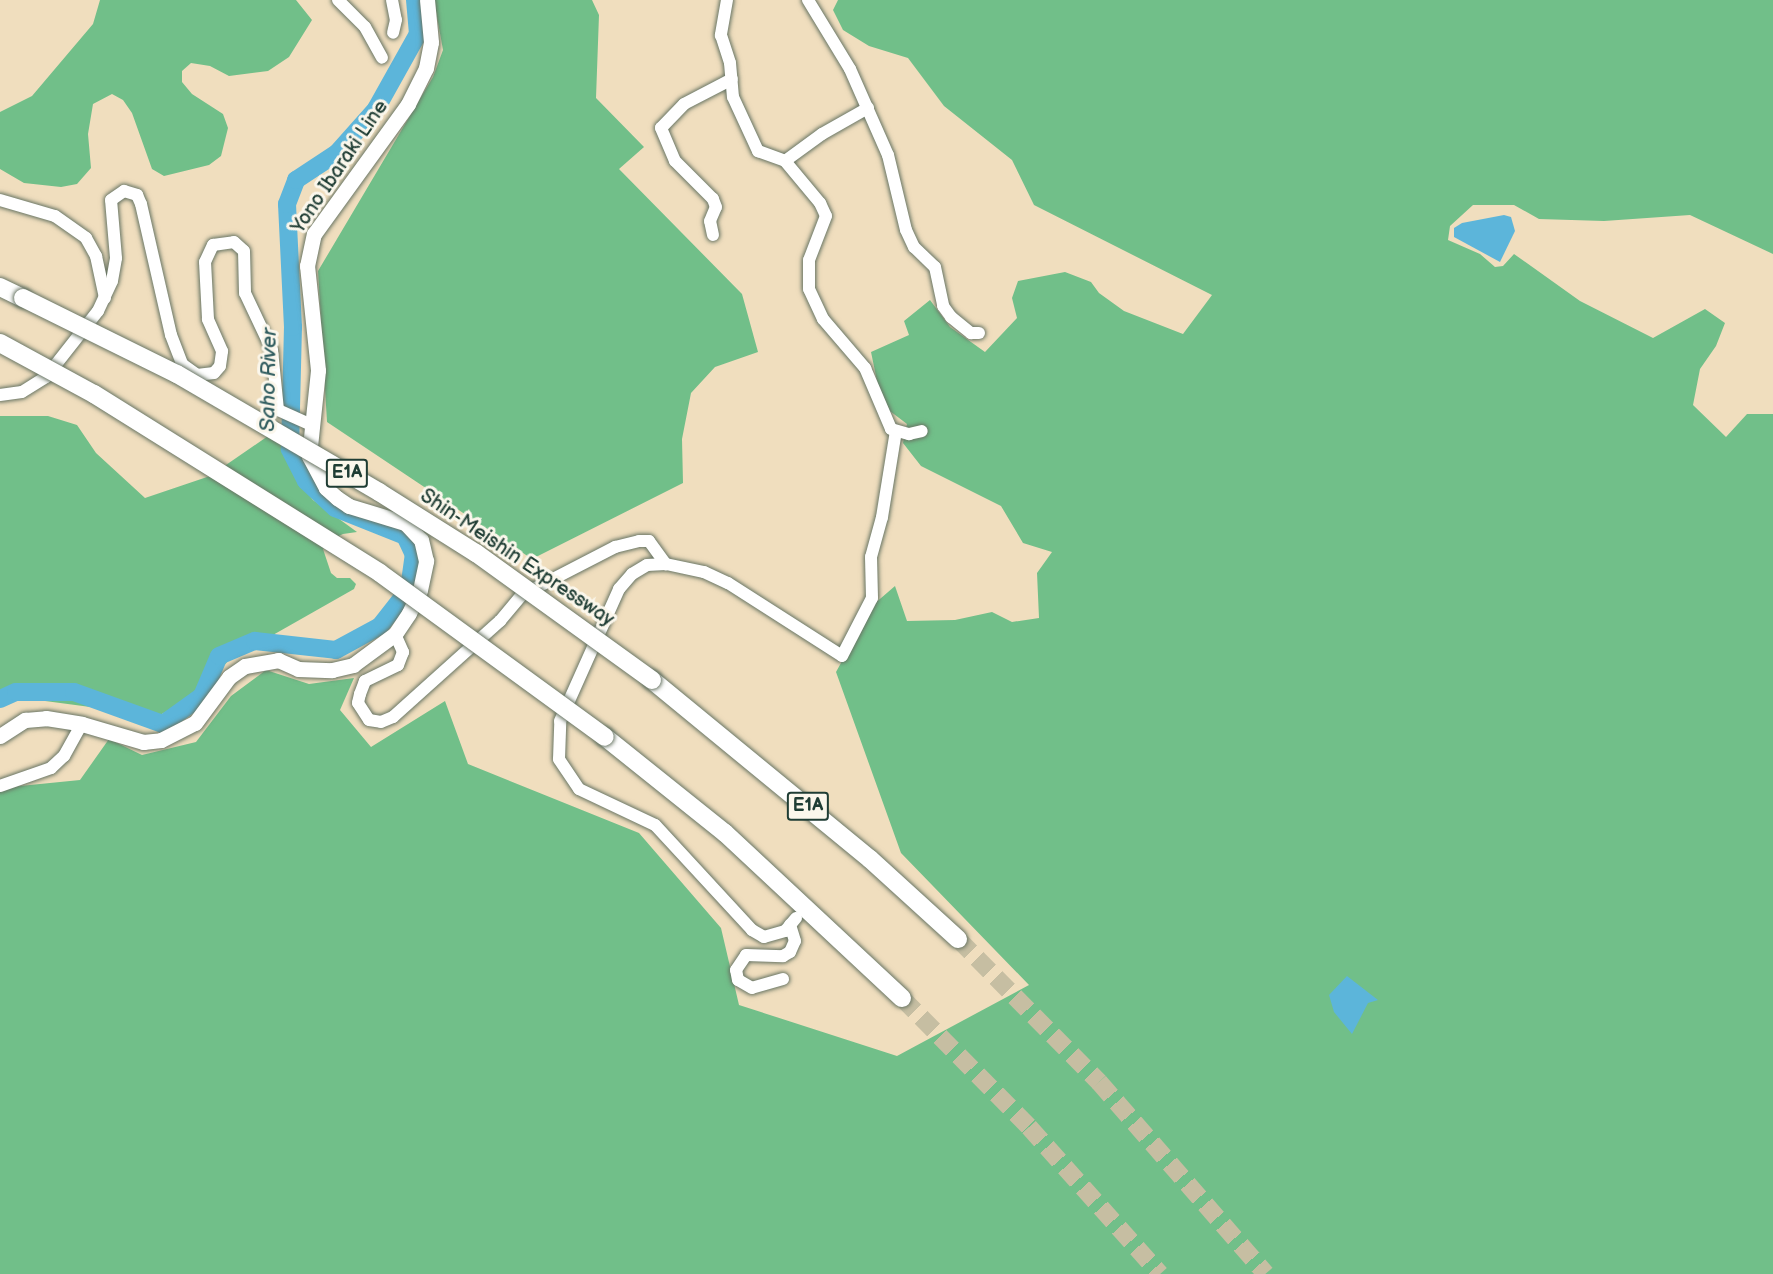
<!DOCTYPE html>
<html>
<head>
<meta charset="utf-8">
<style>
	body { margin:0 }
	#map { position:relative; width:1773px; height:1274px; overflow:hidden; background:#f0debe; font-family:"Balsamiq Sans",sans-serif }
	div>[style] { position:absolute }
	.forest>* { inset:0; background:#71bf89 }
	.water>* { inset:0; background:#5cb5da }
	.river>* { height:18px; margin:-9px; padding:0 9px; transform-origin:9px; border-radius:9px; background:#5cb5da }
	.highway-tunnel>* { height:18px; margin-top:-9px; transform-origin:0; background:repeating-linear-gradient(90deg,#c6bea2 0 18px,transparent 0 27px) }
	.roads { filter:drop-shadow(0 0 2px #687564) drop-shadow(0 0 2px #687564) }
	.minor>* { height:12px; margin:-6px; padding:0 6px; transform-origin:6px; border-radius:6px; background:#fff }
	.major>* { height:15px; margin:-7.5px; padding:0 7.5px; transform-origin:7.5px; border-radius:7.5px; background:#fff }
	.highway>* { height:18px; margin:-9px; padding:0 9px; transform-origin:9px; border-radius:9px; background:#fff }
	.bridges { filter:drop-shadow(0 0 2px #687564) drop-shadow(0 0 2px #687564) }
	.highway-bridge>* { height:18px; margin:-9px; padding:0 9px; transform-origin:9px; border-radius:9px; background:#fff }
	span { translate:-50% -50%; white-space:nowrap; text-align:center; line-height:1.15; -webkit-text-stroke:6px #fbf7ec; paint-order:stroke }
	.shield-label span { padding:2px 4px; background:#fbf7ec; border:2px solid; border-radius:4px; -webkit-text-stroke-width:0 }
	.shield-label { font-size:18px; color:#1f3d34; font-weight:700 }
	.street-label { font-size:20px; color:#1f3d34 }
	.water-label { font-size:21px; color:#2e5b5e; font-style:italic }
</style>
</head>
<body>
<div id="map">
	<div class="forest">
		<i style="clip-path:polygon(100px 0,296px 0,312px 20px,289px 57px,268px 71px,229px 76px,210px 66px,191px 63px,182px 71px,182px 82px,192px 94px,223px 114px,228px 128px,221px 156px,209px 165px,164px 176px,152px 169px,132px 113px,123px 100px,112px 94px,93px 104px,88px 134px,91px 168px,77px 184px,61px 187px,24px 183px,0 169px,0 112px,32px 96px,93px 24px)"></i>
		<i style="clip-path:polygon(434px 0,592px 0,599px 15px,596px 98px,644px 147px,619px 169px,742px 294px,758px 352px,715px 367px,691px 393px,682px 439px,683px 483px,532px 559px,327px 422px,318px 271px,433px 77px,443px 50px)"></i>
		<i style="clip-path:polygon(838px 0,1773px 0,1773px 254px,1690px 215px,1604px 221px,1539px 219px,1514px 205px,1473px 205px,1450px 226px,1448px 240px,1480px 254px,1495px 267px,1503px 266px,1514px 254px,1580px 301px,1653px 338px,1705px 309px,1725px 323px,1716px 346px,1700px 369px,1693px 405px,1726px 437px,1747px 414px,1773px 414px,1773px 1274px,0 1274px,0 788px,80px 780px,109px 739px,142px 755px,196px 742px,231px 696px,266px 670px,309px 684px,354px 678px,340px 710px,371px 747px,445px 701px,468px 764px,639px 833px,721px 928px,739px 1005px,897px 1056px,1029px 985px,901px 853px,836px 672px,873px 605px,895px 586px,907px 621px,955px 620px,992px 612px,1012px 622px,1039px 618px,1037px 573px,1052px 552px,1023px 543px,1001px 506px,921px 466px,903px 443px,907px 424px,882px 405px,871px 352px,909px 335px,904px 321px,930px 300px,950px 327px,985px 352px,1017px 318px,1012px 298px,1018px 281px,1065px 272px,1091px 282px,1099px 293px,1124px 311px,1183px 334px,1212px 295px,1034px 205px,1012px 160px,944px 106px,908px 58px,869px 46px,843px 30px,833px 10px)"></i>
		<i style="clip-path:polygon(0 416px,48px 416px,77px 425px,96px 453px,145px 498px,210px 476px,281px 427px,288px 427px,286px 455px,297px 480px,313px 500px,357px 532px,343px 534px,328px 541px,323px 549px,331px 573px,337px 578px,350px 578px,356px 584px,354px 589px,229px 660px,197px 695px,158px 716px,0 695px)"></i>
	</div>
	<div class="water">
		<i style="clip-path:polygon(1504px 215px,1511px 217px,1515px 231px,1500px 262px,1454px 237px,1454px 228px,1462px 223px)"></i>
		<i style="clip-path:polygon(1347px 976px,1378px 1000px,1368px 1003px,1352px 1034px,1334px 1012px,1329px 995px)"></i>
	</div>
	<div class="river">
		<i style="left:0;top:699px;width:17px;rotate:-24deg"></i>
		<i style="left:16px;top:692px;width:58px"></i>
		<i style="left:74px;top:692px;width:95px;rotate:19.8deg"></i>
		<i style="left:163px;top:724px;width:48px;rotate:-35.7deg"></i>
		<i style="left:202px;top:696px;width:43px;rotate:-67deg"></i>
		<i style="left:219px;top:656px;width:39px;rotate:-23deg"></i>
		<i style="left:255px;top:641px;width:81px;rotate:6.3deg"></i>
		<i style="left:336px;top:650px;width:50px;rotate:-28.6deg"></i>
		<i style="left:380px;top:626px;width:47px;rotate:-51.9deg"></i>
		<i style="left:409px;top:589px;width:34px;rotate:-82deg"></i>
		<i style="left:414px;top:555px;width:21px;rotate:-115deg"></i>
		<i style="left:405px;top:536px;width:75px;rotate:-158.2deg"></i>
		<i style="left:335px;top:508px;width:40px;rotate:-137deg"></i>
		<i style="left:306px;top:481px;width:36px;rotate:-117deg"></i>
		<i style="left:290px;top:449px;width:122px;rotate:-88.6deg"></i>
		<i style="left:293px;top:327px;width:123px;rotate:-92.8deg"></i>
		<i style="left:287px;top:204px;width:26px;rotate:-69deg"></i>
		<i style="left:296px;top:180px;width:49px;rotate:-33.4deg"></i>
		<i style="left:337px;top:153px;width:59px;rotate:-48.4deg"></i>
		<i style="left:376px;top:109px;width:86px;rotate:-60.8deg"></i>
		<i style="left:418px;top:34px;width:34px;rotate:-95deg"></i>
	</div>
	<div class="highway-tunnel">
		<i style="left:958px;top:939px;width:201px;rotate:45.4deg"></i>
		<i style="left:1099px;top:1082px;width:254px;rotate:49deg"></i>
		<i style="left:902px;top:998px;width:181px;rotate:45.4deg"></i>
		<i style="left:1029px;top:1127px;width:197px;rotate:48.3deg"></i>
	</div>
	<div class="roads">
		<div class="minor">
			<i style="left:338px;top:0;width:38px;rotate:45deg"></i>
			<i style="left:365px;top:27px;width:35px;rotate:61deg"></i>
			<i style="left:392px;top:0;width:20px;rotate:79deg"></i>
			<i style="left:396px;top:20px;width:13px;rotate:103deg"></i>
			<i style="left:727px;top:0;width:36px;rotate:100deg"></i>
			<i style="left:721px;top:35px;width:29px;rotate:72deg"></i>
			<i style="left:730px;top:63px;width:34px;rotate:85deg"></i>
			<i style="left:733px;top:97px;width:60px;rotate:65.2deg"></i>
			<i style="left:758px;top:151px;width:29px;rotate:20deg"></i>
			<i style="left:785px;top:161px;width:55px;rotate:50.2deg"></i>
			<i style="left:820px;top:203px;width:14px;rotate:65deg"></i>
			<i style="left:826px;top:216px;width:47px;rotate:111.1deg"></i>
			<i style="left:809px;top:260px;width:29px;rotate:90deg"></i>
			<i style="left:809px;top:289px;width:33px;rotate:65deg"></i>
			<i style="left:823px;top:319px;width:65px;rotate:49.4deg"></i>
			<i style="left:865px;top:368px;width:66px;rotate:66.9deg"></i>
			<i style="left:891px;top:429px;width:19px;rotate:16deg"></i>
			<i style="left:909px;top:434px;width:13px;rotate:-13deg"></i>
			<i style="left:808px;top:0;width:81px;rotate:58.7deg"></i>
			<i style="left:850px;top:69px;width:94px;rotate:66.2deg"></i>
			<i style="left:888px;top:155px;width:77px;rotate:76.5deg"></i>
			<i style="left:906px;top:230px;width:19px;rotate:65deg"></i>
			<i style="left:914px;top:247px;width:29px;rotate:44deg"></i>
			<i style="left:935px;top:267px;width:40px;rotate:78deg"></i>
			<i style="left:943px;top:306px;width:14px;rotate:54deg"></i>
			<i style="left:951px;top:317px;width:26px;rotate:39deg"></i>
			<i style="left:971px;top:333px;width:8px"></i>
			<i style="left:785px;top:161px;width:46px;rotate:-36.1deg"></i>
			<i style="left:822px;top:134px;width:53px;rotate:-29.5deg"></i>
			<i style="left:0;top:200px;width:57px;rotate:16.2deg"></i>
			<i style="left:55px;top:216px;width:38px;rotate:35deg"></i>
			<i style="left:86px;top:238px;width:21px;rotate:61deg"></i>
			<i style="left:96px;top:256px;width:43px;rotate:77.9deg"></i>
			<i style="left:713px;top:235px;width:14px;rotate:-102deg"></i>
			<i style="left:710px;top:221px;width:15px;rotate:-67deg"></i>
			<i style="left:716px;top:207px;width:9px;rotate:-111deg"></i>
			<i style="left:713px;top:199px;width:54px;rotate:-135deg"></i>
			<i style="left:675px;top:161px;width:36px;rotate:-113deg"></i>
			<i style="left:661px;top:128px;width:33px;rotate:-46deg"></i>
			<i style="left:684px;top:104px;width:54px;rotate:-27.5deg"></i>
			<i style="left:0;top:395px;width:22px;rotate:-8deg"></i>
			<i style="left:22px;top:392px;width:28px;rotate:-32deg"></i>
			<i style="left:46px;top:377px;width:84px;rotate:-51.8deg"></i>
			<i style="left:98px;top:311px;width:33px;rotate:-65deg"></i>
			<i style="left:112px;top:281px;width:23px;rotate:-80deg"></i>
			<i style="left:116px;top:258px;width:58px;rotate:-94.9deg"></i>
			<i style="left:111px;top:200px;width:16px;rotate:-35deg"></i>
			<i style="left:124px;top:191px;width:14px;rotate:17deg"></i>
			<i style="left:137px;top:195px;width:10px;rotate:66deg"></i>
			<i style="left:141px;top:204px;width:134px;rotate:77.1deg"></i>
			<i style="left:171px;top:335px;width:31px;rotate:69deg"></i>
			<i style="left:182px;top:364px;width:19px;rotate:36deg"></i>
			<i style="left:197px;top:375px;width:17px;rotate:-7deg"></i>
			<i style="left:214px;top:373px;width:9px;rotate:-49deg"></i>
			<i style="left:220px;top:366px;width:15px;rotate:-82deg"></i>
			<i style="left:222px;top:351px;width:35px;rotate:-114deg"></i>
			<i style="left:208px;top:319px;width:57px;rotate:-93deg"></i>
			<i style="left:205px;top:262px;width:19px;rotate:-65deg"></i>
			<i style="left:213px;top:245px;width:21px;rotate:-8deg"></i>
			<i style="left:234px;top:242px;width:13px;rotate:42deg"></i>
			<i style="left:244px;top:251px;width:42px;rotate:88.6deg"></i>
			<i style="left:245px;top:293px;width:63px;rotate:64.7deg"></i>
			<i style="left:272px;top:350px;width:60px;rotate:84.3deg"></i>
			<i style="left:278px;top:410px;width:35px;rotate:24deg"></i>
			<i style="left:395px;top:634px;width:20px;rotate:66deg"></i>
			<i style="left:403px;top:652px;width:14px;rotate:111deg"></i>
			<i style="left:398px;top:665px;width:37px;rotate:154deg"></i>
			<i style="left:365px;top:681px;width:14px;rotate:111deg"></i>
			<i style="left:360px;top:694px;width:9px;rotate:103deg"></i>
			<i style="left:358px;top:703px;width:20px;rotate:57deg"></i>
			<i style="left:369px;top:720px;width:12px;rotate:9deg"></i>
			<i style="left:381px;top:722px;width:13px;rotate:-23deg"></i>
			<i style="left:393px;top:717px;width:144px;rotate:-41.9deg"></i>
			<i style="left:500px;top:621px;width:34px;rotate:-50deg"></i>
			<i style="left:522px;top:595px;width:105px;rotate:-27.3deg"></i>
			<i style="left:615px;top:547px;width:25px;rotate:-14deg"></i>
			<i style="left:639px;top:541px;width:10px"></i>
			<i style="left:649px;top:541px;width:29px;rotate:54deg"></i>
			<i style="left:0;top:786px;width:54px;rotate:-19.4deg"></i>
			<i style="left:51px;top:768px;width:18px;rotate:-43deg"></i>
			<i style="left:64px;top:756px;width:37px;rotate:-61deg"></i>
			<i style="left:796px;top:918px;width:17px;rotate:130deg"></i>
			<i style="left:785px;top:931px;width:22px;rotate:164deg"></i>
			<i style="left:764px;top:937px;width:14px;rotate:-150deg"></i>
			<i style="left:752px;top:930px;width:143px;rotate:-132.7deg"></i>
			<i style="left:655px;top:825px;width:84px;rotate:-154.7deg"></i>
			<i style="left:579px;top:789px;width:36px;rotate:-124deg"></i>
			<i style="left:559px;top:759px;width:38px;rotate:-88deg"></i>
			<i style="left:560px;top:721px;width:145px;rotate:-65.9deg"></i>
			<i style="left:619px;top:589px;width:20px;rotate:-49deg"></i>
			<i style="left:632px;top:574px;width:17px;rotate:-31deg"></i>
			<i style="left:647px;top:565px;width:19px;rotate:-3deg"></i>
			<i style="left:666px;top:564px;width:39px;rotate:12deg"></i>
			<i style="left:704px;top:572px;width:26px;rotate:25deg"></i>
			<i style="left:728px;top:583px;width:135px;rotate:32.6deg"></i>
			<i style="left:842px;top:656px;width:65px;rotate:-62.7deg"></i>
			<i style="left:872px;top:598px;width:41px;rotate:-91.4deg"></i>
			<i style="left:871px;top:557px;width:41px;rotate:-74.6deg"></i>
			<i style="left:882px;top:517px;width:87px;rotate:-80.8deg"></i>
			<i style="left:783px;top:979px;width:32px;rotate:164deg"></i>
			<i style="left:752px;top:988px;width:16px;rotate:-150deg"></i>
			<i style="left:738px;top:980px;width:10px;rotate:-101deg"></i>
			<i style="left:736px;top:970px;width:18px;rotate:-56deg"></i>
			<i style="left:746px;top:955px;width:37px;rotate:2deg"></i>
			<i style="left:783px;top:956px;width:8px;rotate:-30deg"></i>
			<i style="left:790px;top:952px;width:12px;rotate:-66deg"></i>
			<i style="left:795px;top:941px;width:17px;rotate:-107deg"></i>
		</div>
		<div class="major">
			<i style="left:0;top:736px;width:30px;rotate:-33deg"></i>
			<i style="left:25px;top:720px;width:21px;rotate:-5deg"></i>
			<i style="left:46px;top:718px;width:36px;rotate:9deg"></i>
			<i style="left:82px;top:724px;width:64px;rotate:16.4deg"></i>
			<i style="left:143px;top:742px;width:18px;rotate:-6deg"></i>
			<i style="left:161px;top:740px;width:38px;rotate:-27deg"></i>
			<i style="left:195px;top:723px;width:57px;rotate:-53.5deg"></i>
			<i style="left:229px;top:677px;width:19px;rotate:-35deg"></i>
			<i style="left:245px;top:666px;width:34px;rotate:-10deg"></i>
			<i style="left:278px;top:660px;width:22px;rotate:24deg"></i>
			<i style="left:298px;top:669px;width:34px;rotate:2deg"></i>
			<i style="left:332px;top:670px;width:22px;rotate:-13deg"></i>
			<i style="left:353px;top:665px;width:52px;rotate:-36.4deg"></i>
			<i style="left:395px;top:634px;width:25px;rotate:-56deg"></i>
			<i style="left:409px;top:613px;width:25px;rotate:-64deg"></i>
			<i style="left:420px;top:590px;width:30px;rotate:-78deg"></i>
			<i style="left:426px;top:561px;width:22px;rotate:-103deg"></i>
			<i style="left:421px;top:540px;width:23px;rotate:-133deg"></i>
			<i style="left:405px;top:523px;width:59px;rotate:-163.1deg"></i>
			<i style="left:349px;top:506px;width:14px;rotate:-146deg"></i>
			<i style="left:337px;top:498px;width:15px;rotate:-138deg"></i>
			<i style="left:326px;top:488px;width:36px;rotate:-118deg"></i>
			<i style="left:309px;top:456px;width:86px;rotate:-84deg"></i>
			<i style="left:318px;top:370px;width:105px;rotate:-96deg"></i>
			<i style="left:307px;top:266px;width:33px;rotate:-78deg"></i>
			<i style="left:314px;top:234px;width:160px;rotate:-54.1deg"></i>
			<i style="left:408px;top:104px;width:40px;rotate:-63.4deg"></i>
			<i style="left:426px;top:68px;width:26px;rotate:-79deg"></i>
			<i style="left:431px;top:42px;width:42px;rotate:-95.4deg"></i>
		</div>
		<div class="highway">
			<i style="left:0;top:287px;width:25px;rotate:26deg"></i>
			<i style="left:652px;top:680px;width:282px;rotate:39.4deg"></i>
			<i style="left:870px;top:859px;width:119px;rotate:42.3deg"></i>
			<i style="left:605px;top:737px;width:154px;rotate:38.7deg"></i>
			<i style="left:725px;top:833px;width:242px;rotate:43deg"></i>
		</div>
	</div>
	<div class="bridges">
		<div class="highway-bridge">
			<i style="left:23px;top:298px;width:172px;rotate:26.3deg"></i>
			<i style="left:177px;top:374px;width:234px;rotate:30.3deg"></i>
			<i style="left:379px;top:492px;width:115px;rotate:32.2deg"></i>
			<i style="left:476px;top:553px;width:217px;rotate:35.8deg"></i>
			<i style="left:0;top:343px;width:107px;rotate:28.5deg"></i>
			<i style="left:94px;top:394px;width:337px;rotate:32deg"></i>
			<i style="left:380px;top:573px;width:278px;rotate:36.1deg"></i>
		</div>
	</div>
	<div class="shield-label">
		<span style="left:347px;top:473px">E1A</span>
		<span style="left:808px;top:806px">E1A</span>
	</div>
	<div class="street-label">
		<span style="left:340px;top:167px;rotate:-56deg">Yono Ibaraki Line</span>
		<span style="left:517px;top:558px;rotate:34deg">Shin-Meishin Expressway</span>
	</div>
	<div class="water-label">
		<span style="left:269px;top:380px;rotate:-89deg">Saho River</span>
	</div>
</div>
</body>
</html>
